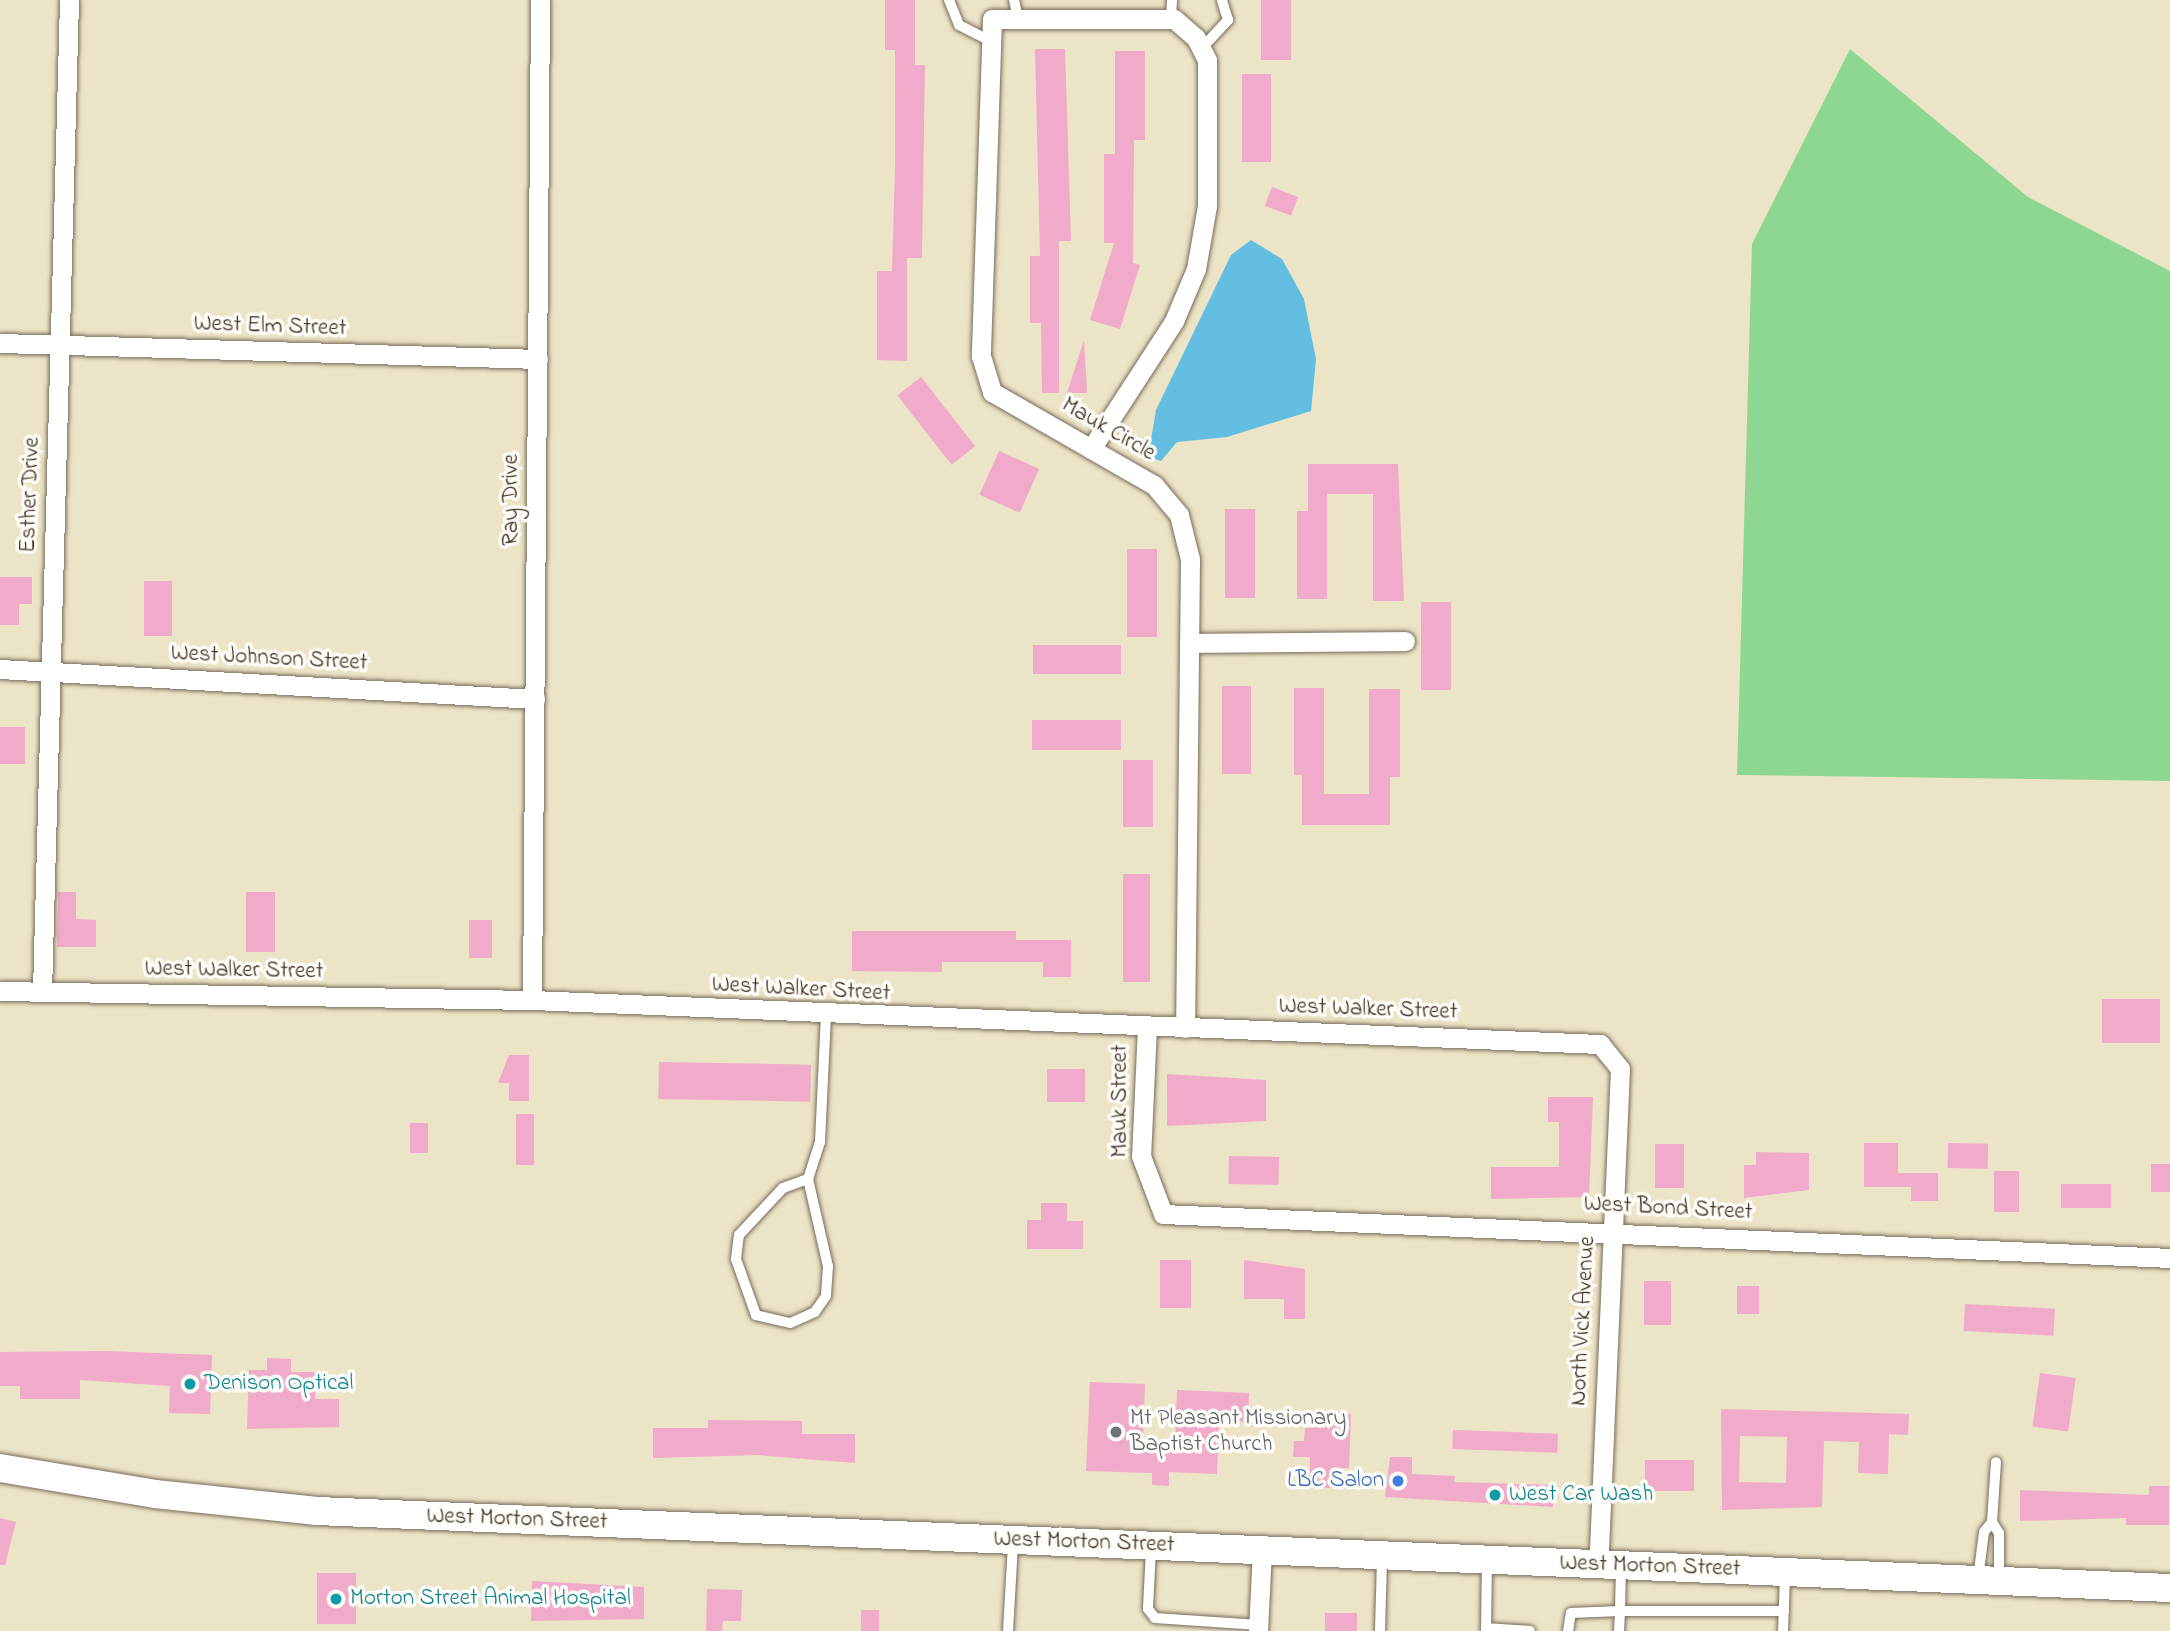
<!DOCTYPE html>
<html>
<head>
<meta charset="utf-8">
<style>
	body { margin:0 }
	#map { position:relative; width:2170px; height:1631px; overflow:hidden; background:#ece4c6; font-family:"Indie Flower",sans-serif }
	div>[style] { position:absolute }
	.green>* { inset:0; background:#8ed793 }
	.water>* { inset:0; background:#63bee1 }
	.building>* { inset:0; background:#f0aaca; transform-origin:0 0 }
	.roads { filter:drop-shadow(0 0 2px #796b59) drop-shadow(0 0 2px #796b59) }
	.lane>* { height:10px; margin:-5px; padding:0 5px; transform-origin:5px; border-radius:5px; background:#fff }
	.street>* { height:19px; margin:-9.5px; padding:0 9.5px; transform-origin:9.5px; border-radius:9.5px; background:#fff }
	.secondary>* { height:28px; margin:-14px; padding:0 14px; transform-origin:14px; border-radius:14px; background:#fff }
	.dots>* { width:19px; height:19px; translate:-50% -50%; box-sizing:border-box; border:4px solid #fdfcf7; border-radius:50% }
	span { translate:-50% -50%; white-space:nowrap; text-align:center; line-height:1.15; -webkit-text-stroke:7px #fdfcf7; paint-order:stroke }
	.street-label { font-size:23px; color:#3b2a1e }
	.culture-label { font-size:23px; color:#0d838f }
	.left { translate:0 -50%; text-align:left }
	.worship-label { font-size:23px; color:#5b616d }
	.shop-label { font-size:23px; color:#366cbe }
	.right { translate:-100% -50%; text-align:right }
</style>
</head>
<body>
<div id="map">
	<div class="green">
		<i style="clip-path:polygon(1850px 49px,2028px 197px,2170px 271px,2170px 781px,1737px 775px,1752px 244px)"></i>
	</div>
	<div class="water">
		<i style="clip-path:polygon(1251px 240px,1282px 259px,1304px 299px,1316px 359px,1311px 411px,1227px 437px,1177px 442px,1161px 461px,1148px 457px,1156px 410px,1231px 255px)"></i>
	</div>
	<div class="building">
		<i style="clip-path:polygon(885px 0,915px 0,915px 65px,925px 65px,922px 258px,907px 258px,907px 361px,877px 360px,877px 271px,892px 271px,895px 168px,895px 50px,885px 50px)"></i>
		<i style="left:1261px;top:0;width:30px;height:60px"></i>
		<i style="clip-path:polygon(1035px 49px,1065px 49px,1071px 241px,1059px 241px,1059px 393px,1042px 393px,1041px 323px,1030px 323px,1030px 256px,1040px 256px)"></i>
		<i style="clip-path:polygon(1115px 51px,1145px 51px,1145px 140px,1134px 140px,1133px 263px,1140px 265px,1120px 329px,1090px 320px,1114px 243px,1104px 243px,1104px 154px,1115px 154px)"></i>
		<i style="left:1242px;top:74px;width:29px;height:88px"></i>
		<i style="left:1272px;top:187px;width:28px;height:20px;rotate:21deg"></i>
		<i style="clip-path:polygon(1084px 340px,1087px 393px,1067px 393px)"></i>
		<i style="left:921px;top:377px;width:88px;height:30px;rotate:52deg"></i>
		<i style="left:999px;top:451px;width:44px;height:48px;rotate:24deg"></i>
		<i style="clip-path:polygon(1308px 464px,1398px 464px,1404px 601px,1373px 601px,1373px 494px,1327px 494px,1327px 599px,1297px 599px,1297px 511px,1308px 511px)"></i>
		<i style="left:1225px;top:509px;width:30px;height:89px"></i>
		<i style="left:1127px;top:549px;width:30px;height:88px"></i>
		<i style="clip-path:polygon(0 577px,32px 577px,32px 604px,19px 604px,19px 625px,0 625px)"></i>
		<i style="left:144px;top:581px;width:28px;height:55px"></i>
		<i style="left:1421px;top:602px;width:30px;height:88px"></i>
		<i style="left:1033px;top:645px;width:88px;height:29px"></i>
		<i style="left:1222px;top:686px;width:29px;height:88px"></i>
		<i style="clip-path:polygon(1294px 688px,1324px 688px,1324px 794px,1369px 794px,1369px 689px,1400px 689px,1400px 777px,1390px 777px,1390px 825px,1302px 825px,1302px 775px,1294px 775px)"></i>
		<i style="left:1032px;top:720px;width:89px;height:30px"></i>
		<i style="left:0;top:727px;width:25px;height:37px"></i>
		<i style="left:1123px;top:760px;width:30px;height:67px"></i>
		<i style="left:1123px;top:874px;width:27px;height:108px"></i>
		<i style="clip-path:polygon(58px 892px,76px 892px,76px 919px,96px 920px,96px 947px,57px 947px)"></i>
		<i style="left:246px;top:892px;width:29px;height:60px"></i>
		<i style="left:469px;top:920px;width:23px;height:38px"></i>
		<i style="clip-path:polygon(852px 931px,1016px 931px,1016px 940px,1071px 940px,1071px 977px,1043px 977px,1043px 962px,942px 962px,942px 972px,852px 971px)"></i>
		<i style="left:2102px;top:999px;width:58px;height:44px"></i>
		<i style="clip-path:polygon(509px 1055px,529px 1055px,529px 1101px,509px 1101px,509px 1083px,498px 1083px)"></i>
		<i style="left:659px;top:1062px;width:152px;height:37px;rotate:1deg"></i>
		<i style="left:1047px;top:1069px;width:38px;height:33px"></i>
		<i style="clip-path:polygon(1167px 1074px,1266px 1080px,1266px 1121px,1167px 1126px)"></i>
		<i style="clip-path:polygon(1548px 1097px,1593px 1097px,1589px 1197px,1491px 1199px,1491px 1167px,1559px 1167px,1559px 1122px,1548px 1122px)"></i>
		<i style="left:516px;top:1114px;width:18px;height:51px"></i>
		<i style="left:410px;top:1123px;width:18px;height:30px"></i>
		<i style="clip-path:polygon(1864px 1143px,1898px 1143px,1898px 1173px,1938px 1173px,1938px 1201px,1911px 1201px,1911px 1187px,1864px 1187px)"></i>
		<i style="left:1948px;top:1143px;width:40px;height:25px;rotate:1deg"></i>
		<i style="left:1655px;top:1144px;width:29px;height:44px"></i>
		<i style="clip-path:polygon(1756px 1152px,1809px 1153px,1809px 1190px,1744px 1198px,1744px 1165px,1756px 1165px)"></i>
		<i style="left:1229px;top:1156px;width:50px;height:28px;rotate:1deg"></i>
		<i style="left:2151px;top:1164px;width:19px;height:28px"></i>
		<i style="left:1994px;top:1171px;width:25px;height:41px"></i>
		<i style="left:2061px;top:1184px;width:50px;height:24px"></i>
		<i style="clip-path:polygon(1041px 1203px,1067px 1203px,1067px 1221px,1083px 1221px,1083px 1249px,1027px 1249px,1027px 1220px,1041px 1220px)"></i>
		<i style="left:1160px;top:1260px;width:31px;height:48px"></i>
		<i style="clip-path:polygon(1244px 1260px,1305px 1269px,1305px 1319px,1284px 1319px,1284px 1299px,1244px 1299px)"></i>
		<i style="left:1644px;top:1281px;width:27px;height:44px"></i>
		<i style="left:1737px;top:1286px;width:22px;height:28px"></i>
		<i style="left:1965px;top:1304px;width:90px;height:27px;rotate:3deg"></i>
		<i style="clip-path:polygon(105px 1351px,212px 1355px,210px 1414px,169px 1413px,170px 1386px,80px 1380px,80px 1399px,20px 1399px,20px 1386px,0 1386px,0 1352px)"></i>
		<i style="clip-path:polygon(267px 1358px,291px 1359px,291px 1372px,316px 1372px,315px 1399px,339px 1399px,339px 1427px,247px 1429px,249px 1370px,267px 1370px)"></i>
		<i style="left:2040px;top:1373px;width:36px;height:54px;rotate:8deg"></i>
		<i style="clip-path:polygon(1090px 1382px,1145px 1384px,1143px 1442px,1175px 1443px,1177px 1390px,1249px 1393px,1248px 1422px,1219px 1420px,1217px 1474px,1169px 1472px,1169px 1486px,1152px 1485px,1152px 1473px,1086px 1471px)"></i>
		<i style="clip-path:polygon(evenodd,1721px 1409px,1909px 1414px,1908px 1435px,1889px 1434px,1888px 1474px,1858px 1473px,1859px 1442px,1824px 1441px,1822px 1507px,1722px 1510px,1721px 1409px,1740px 1436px,1787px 1437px,1786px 1483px,1739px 1482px,1740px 1436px)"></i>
		<i style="clip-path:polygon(1325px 1413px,1351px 1414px,1349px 1468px,1331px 1468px,1330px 1488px,1309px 1488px,1310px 1457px,1293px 1457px,1294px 1441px,1304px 1441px,1305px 1427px,1325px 1428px)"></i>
		<i style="clip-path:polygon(708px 1420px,802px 1421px,802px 1434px,855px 1434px,855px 1463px,757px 1455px,653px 1458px,653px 1428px,708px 1428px)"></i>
		<i style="left:1453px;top:1430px;width:105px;height:19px;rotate:2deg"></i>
		<i style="clip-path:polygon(1390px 1457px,1412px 1457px,1412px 1474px,1455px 1476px,1454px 1482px,1554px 1485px,1553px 1507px,1385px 1497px)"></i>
		<i style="left:1645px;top:1460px;width:49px;height:31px"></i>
		<i style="clip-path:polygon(2149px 1486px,2169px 1486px,2169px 1525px,2126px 1525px,2126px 1518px,2020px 1521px,2020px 1490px,2149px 1495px)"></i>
		<i style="clip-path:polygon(0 1518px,16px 1522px,5px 1565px,0 1565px)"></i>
		<i style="left:317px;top:1573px;width:39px;height:51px"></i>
		<i style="clip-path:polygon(532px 1581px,644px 1587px,644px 1619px,531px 1621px)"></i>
		<i style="clip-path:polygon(707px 1589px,742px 1590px,741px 1621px,723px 1621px,722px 1631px,706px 1631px)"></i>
		<i style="left:861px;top:1610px;width:18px;height:21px"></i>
		<i style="left:1325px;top:1613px;width:32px;height:18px"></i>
	</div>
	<div class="roads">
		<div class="lane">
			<i style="left:949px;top:0;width:27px;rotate:68deg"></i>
			<i style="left:959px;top:25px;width:36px;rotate:27deg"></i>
			<i style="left:1014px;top:0;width:19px;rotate:78deg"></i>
			<i style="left:1171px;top:19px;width:19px;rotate:-87deg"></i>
			<i style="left:1201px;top:49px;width:40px;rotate:-47deg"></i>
			<i style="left:1228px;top:20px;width:21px;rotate:-107deg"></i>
			<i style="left:808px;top:1179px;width:89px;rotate:77.1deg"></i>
			<i style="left:828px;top:1266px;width:30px;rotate:94deg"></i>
			<i style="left:826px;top:1296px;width:19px;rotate:125deg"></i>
			<i style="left:815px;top:1312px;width:27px;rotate:156deg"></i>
			<i style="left:790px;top:1323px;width:35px;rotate:-167deg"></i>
			<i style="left:756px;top:1315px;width:59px;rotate:-109.7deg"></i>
			<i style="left:736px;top:1259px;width:24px;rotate:-83deg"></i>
			<i style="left:739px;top:1235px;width:64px;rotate:-46.9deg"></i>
			<i style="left:783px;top:1188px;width:27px;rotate:-20deg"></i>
			<i style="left:808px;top:1179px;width:39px;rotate:-72deg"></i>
			<i style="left:820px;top:1142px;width:125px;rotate:-87.3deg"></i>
			<i style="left:1992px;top:1522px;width:60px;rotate:-86.2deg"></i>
			<i style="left:1151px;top:1549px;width:60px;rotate:92.9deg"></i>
			<i style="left:1148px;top:1609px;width:11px;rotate:52deg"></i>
			<i style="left:1155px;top:1618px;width:104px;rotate:3.9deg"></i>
			<i style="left:1978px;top:1579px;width:47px;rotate:-82.7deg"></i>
			<i style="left:1984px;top:1532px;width:13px;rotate:-51deg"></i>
			<i style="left:1992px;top:1522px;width:13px;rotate:58deg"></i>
			<i style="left:1999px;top:1533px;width:44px;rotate:90deg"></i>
			<i style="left:1486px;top:1628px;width:44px;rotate:3.9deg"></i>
			<i style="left:1008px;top:1631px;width:87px;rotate:-86.7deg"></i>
			<i style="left:1380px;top:1631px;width:72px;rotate:-88.4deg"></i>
			<i style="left:1486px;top:1631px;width:69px;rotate:-89.2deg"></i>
			<i style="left:1568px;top:1631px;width:18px;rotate:-81deg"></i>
			<i style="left:1571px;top:1613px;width:49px;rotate:-2.3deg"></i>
			<i style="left:1620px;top:1611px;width:43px;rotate:-88.7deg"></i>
			<i style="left:1619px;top:1631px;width:20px;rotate:-87deg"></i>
			<i style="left:1620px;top:1611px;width:164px"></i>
			<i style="left:1783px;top:1631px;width:55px;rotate:-87.9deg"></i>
		</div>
		<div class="street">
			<i style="left:0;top:343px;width:538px;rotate:1.7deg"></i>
			<i style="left:1091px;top:449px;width:153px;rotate:-57deg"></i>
			<i style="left:1174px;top:321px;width:56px;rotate:-67.1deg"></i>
			<i style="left:1196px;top:269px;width:64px;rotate:-80.1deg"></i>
			<i style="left:1207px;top:206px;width:146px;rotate:-90deg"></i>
			<i style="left:1207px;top:60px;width:25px;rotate:-117deg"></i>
			<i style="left:1196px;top:38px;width:29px;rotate:-139deg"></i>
			<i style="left:1174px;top:19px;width:182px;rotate:180deg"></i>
			<i style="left:992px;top:19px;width:337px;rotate:91.9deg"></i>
			<i style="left:981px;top:356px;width:38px;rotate:73deg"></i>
			<i style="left:992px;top:392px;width:114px;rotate:29.9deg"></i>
			<i style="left:1091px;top:449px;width:73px;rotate:29.7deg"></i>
			<i style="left:1154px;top:485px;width:39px;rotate:50deg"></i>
			<i style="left:1179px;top:515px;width:45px;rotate:76deg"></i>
			<i style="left:1190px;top:559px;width:469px;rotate:90.6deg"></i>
			<i style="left:1189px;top:643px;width:216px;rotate:-0.5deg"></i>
			<i style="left:0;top:669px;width:536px;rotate:3.21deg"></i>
			<i style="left:0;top:991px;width:532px;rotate:0.97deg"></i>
			<i style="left:532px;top:1000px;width:1069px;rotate:2.36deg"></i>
			<i style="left:1600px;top:1044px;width:32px;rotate:51deg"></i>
			<i style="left:1620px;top:1069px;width:496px;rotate:92.5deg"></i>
			<i style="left:42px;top:992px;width:992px;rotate:-88.44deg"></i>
			<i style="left:532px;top:1000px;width:1000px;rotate:-89.54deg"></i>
			<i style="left:1147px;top:1026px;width:130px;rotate:92.6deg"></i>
			<i style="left:1141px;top:1156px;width:62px;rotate:69.2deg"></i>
			<i style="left:1163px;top:1214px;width:1008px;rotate:2.5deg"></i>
			<i style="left:1258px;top:1631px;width:81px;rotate:-87.2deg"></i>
		</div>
		<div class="secondary">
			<i style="left:0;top:1468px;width:157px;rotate:9.5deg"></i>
			<i style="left:155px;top:1494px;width:163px;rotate:6deg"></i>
			<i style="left:317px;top:1511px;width:1855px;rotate:2.38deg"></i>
		</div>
	</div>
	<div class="dots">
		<i style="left:190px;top:1384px;background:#0f9aa8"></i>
		<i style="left:1116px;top:1432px;background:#6b7280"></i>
		<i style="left:1398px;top:1481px;background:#3f7fe0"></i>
		<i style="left:1495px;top:1495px;background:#0f9aa8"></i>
		<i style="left:336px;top:1599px;background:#0f9aa8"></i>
	</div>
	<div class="street-label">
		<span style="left:270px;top:327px;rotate:2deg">West Elm Street</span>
		<span style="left:1108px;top:430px;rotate:30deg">Mauk Circle</span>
		<span style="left:31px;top:495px;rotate:-88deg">Esther Drive</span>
		<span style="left:512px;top:500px;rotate:-90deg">Ray Drive</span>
		<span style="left:269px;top:659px;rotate:3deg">West Johnson Street</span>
		<span style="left:234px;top:971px;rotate:1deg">West Walker Street</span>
		<span style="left:801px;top:990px;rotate:3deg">West Walker Street</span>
		<span style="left:1368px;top:1010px;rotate:2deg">West Walker Street</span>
		<span style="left:1121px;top:1101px;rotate:-90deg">Mauk Street</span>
		<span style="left:1668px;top:1209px;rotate:3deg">West Bond Street</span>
		<span style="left:1584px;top:1321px;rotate:-87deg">North Vick Avenue</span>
		<span style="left:517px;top:1520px;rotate:2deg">West Morton Street</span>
		<span style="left:1084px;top:1543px;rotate:2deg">West Morton Street</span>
		<span style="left:1650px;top:1567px;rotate:2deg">West Morton Street</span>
	</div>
	<div class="culture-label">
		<span class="left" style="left:204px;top:1384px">Denison Optical</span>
		<span class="left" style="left:1509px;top:1495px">West Car Wash</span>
		<span class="left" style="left:350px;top:1599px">Morton Street Animal Hospital</span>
	</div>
	<div class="worship-label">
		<span class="left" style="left:1130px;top:1432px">Mt Pleasant Missionary<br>Baptist Church</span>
	</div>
	<div class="shop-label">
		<span class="right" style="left:1384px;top:1481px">LBC Salon</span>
	</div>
</div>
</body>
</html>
